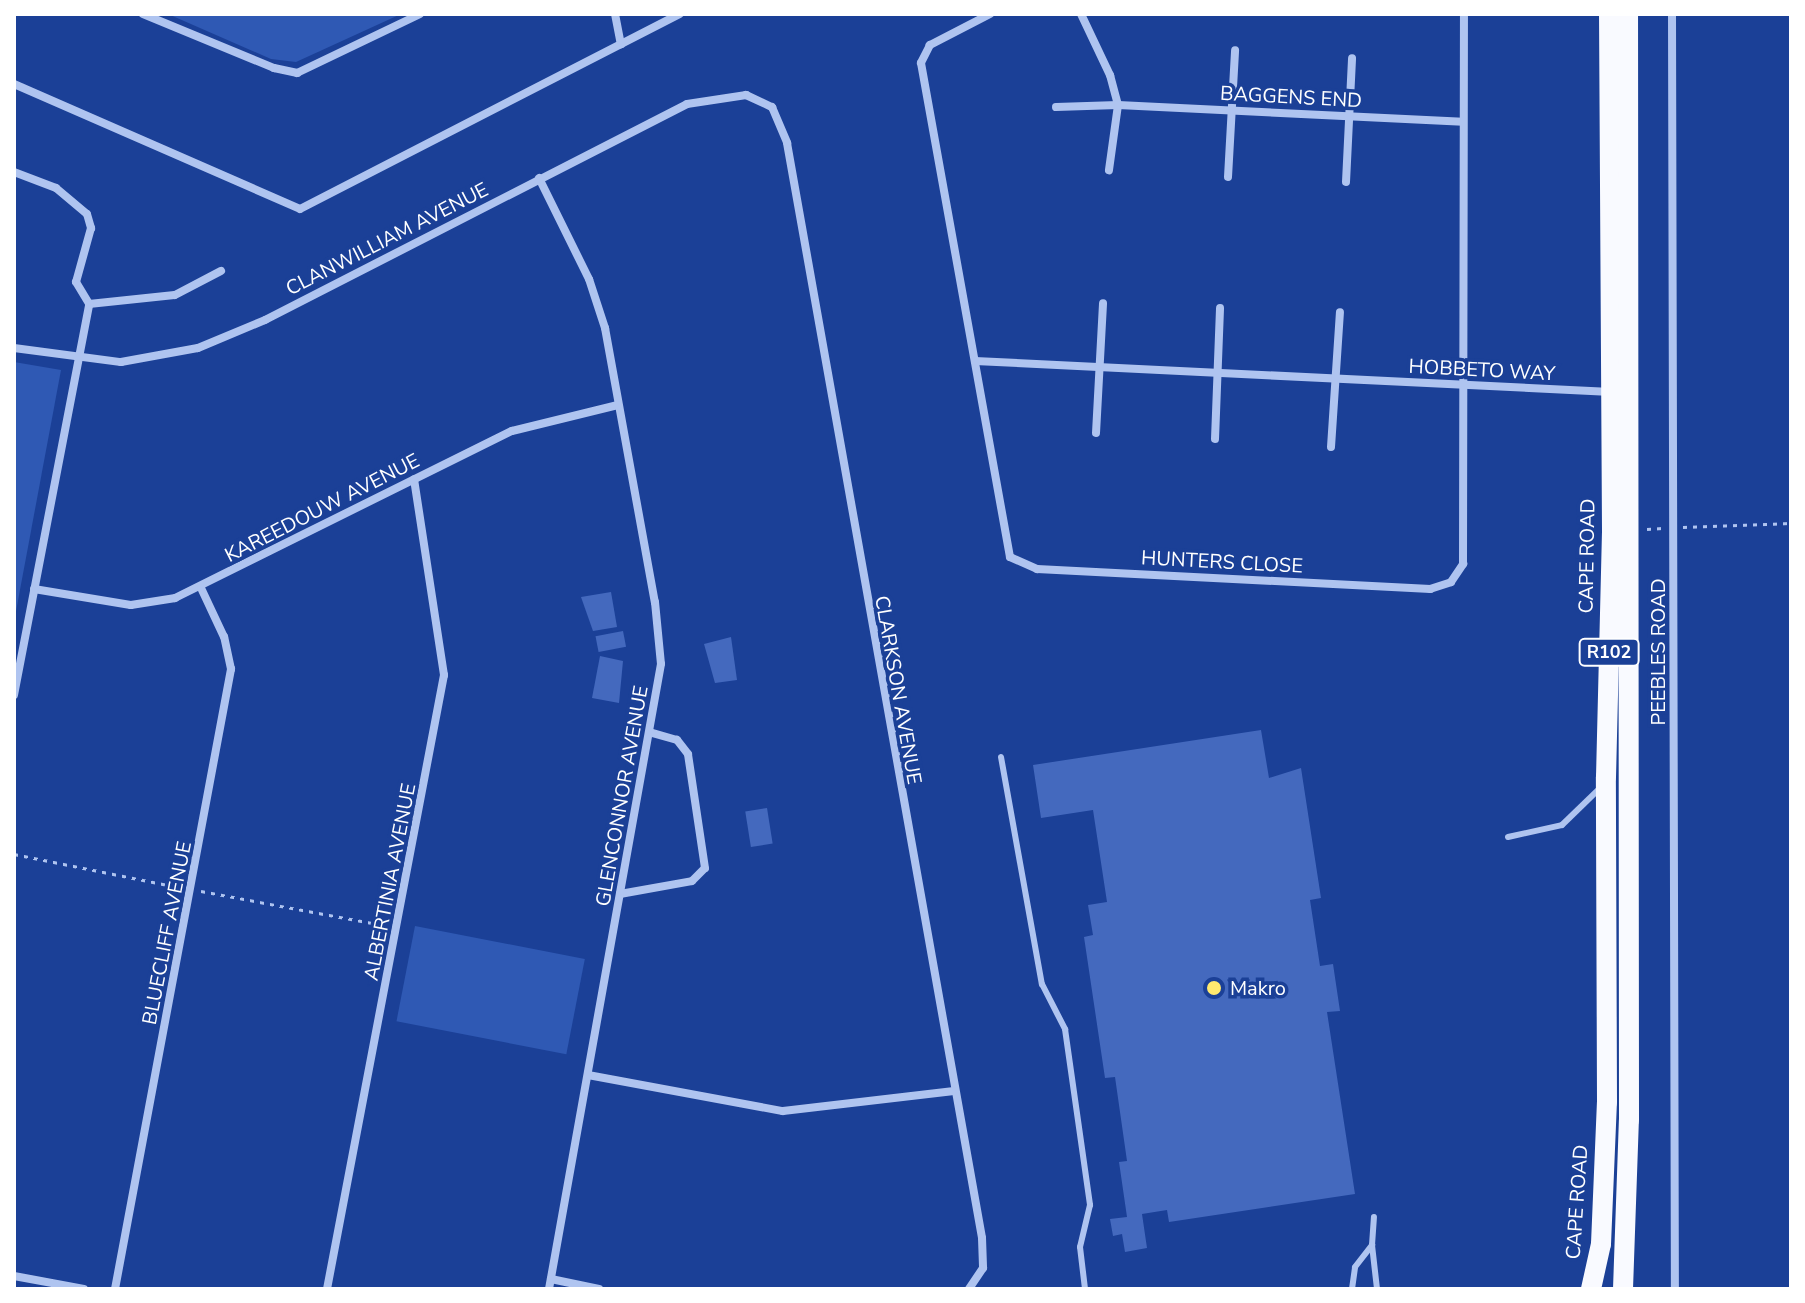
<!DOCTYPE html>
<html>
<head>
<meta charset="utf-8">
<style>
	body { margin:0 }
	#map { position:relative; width:1805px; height:1303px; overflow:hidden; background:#1b4097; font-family:"Nunito Sans",sans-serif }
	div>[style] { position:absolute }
	.green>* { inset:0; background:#2f59b4; transform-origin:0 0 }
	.building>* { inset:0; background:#4469be; transform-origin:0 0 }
	.path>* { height:3px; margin-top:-1.5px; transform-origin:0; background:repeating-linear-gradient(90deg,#afc4f0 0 4px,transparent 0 10px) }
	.service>* { height:6px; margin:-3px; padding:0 3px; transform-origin:3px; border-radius:3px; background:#afc4f0 }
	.minor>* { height:8px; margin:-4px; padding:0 4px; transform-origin:4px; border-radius:4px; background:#afc4f0 }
	.primary>* { height:20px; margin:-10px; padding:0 10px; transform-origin:10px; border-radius:10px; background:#f9faff }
	.dots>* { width:22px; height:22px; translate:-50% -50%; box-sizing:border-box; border:4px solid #1b4097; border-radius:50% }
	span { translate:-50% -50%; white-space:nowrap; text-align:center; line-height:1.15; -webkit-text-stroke:7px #1b4097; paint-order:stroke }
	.shield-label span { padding:2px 6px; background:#1b4097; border:2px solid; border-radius:6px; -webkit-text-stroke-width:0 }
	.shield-label { font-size:18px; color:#fff; font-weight:700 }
	.street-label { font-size:20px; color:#fff }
	.poi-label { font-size:20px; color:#fff }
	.left { translate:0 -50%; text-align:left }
	.frame { position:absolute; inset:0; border:16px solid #fff; pointer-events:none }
</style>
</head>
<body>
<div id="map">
	<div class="green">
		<i style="clip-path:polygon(168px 14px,401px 14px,296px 62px,271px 59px)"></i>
		<i style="clip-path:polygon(14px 362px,61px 370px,14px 622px)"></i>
		<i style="left:415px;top:926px;width:173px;height:97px;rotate:11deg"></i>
	</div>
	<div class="building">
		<i style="clip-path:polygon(611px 592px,617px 627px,593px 631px,581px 597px)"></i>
		<i style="left:623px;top:631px;width:16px;height:28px;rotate:79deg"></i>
		<i style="clip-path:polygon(731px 637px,737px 680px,715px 683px,704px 644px)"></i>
		<i style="clip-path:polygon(600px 656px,623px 661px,619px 703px,592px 698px)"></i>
		<i style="clip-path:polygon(1261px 730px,1269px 778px,1301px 768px,1321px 898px,1310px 900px,1320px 966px,1333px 964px,1340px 1011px,1327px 1012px,1355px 1194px,1169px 1222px,1167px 1210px,1142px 1214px,1147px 1248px,1125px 1252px,1122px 1234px,1113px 1236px,1110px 1219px,1127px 1217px,1119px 1162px,1127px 1161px,1115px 1077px,1105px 1078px,1084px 937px,1093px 935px,1088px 905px,1107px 902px,1093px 810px,1041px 818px,1033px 765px)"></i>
		<i style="left:767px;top:808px;width:36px;height:22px;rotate:81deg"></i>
	</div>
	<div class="path">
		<i style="left:1683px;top:527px;width:108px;rotate:-2.1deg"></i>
		<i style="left:1647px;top:529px;width:16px;rotate:-4deg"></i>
		<i style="left:14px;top:854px;width:167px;rotate:11.4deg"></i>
		<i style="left:201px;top:891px;width:185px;rotate:10.6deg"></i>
	</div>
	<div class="service">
		<i style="left:1001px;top:757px;width:231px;rotate:79.8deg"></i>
		<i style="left:1042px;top:984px;width:51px;rotate:62.9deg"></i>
		<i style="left:1065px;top:1029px;width:178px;rotate:81.9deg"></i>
		<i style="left:1090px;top:1205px;width:43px;rotate:103.4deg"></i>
		<i style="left:1080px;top:1247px;width:42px;rotate:83.2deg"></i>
		<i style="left:1508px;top:837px;width:55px;rotate:-12.5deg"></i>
		<i style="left:1562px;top:825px;width:53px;rotate:-44.2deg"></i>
		<i style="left:1372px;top:1245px;width:28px;rotate:-86deg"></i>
		<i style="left:1352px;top:1289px;width:22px;rotate:-82deg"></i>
		<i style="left:1355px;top:1267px;width:28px;rotate:-52deg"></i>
		<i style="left:1372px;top:1245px;width:44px;rotate:83.5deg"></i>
	</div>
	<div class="minor">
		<i style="left:143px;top:14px;width:142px;rotate:22.4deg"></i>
		<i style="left:274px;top:68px;width:24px;rotate:12deg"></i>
		<i style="left:297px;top:73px;width:136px;rotate:-25.6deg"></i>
		<i style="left:615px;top:14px;width:31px;rotate:79deg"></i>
		<i style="left:990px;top:14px;width:68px;rotate:152.7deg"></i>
		<i style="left:930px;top:45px;width:20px;rotate:117deg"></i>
		<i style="left:921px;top:63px;width:502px;rotate:79.79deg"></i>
		<i style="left:1010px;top:557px;width:30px;rotate:24deg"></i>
		<i style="left:1037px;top:569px;width:394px;rotate:2.9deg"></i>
		<i style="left:1430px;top:589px;width:22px;rotate:-18deg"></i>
		<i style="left:1451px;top:582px;width:22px;rotate:-56deg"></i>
		<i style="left:1463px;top:564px;width:550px;rotate:-89.9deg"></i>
		<i style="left:1081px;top:14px;width:68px;rotate:64.6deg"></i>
		<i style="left:1110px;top:75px;width:31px;rotate:75deg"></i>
		<i style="left:1118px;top:105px;width:66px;rotate:97.9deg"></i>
		<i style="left:1672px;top:14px;width:1275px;rotate:89.87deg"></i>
		<i style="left:14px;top:84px;width:312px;rotate:23.6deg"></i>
		<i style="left:300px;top:209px;width:427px;rotate:-27.2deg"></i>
		<i style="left:1056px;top:107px;width:62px;rotate:-1.8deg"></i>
		<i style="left:1118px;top:105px;width:345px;rotate:2.8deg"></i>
		<i style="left:14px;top:172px;width:45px;rotate:20.9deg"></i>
		<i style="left:56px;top:188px;width:40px;rotate:40deg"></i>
		<i style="left:87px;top:214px;width:15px;rotate:74deg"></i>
		<i style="left:91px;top:228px;width:56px;rotate:105.5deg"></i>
		<i style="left:76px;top:282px;width:26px;rotate:59deg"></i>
		<i style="left:89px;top:304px;width:86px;rotate:-6deg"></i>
		<i style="left:175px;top:295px;width:52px;rotate:-27.6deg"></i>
		<i style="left:1228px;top:177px;width:127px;rotate:-86.8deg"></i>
		<i style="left:539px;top:178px;width:113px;rotate:63.7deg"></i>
		<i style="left:589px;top:279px;width:52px;rotate:71.9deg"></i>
		<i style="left:605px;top:328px;width:279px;rotate:79.7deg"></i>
		<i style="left:655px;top:602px;width:62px;rotate:84.5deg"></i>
		<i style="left:661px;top:664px;width:635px;rotate:100.16deg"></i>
		<i style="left:1346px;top:182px;width:124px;rotate:-87.2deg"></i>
		<i style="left:14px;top:348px;width:108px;rotate:7.5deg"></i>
		<i style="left:121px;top:362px;width:78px;rotate:-10.3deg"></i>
		<i style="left:198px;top:348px;width:73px;rotate:-22.7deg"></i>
		<i style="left:265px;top:320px;width:474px;rotate:-27.1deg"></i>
		<i style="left:687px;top:104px;width:60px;rotate:-8.7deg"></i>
		<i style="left:746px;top:95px;width:29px;rotate:25deg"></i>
		<i style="left:772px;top:107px;width:39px;rotate:67deg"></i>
		<i style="left:787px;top:143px;width:1112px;rotate:79.9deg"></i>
		<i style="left:982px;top:1238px;width:30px;rotate:88deg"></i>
		<i style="left:983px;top:1268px;width:25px;rotate:124deg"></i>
		<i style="left:975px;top:361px;width:637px;rotate:2.79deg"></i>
		<i style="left:1096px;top:433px;width:130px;rotate:-86.9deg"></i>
		<i style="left:1215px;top:439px;width:131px;rotate:-87.8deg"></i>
		<i style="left:1331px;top:447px;width:135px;rotate:-86.2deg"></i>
		<i style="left:34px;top:589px;width:98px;rotate:9.4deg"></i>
		<i style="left:131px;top:605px;width:45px;rotate:-9deg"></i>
		<i style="left:175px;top:598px;width:376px;rotate:-26.4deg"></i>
		<i style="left:512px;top:431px;width:109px;rotate:-13.8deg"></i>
		<i style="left:14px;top:695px;width:398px;rotate:-79.1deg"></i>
		<i style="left:620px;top:894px;width:73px;rotate:-10.2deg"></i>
		<i style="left:692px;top:881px;width:18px;rotate:-45deg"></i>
		<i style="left:705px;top:868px;width:115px;rotate:-98.5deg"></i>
		<i style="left:688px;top:754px;width:18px;rotate:-128deg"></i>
		<i style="left:677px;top:740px;width:26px;rotate:-164deg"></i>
		<i style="left:588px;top:1075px;width:198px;rotate:10.5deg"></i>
		<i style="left:783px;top:1111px;width:170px;rotate:-6.7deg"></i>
		<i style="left:14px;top:1276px;width:71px;rotate:10.5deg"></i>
		<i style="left:551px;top:1279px;width:49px;rotate:11.8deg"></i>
		<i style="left:115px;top:1289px;width:631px;rotate:-79.4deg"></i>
		<i style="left:231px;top:669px;width:33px;rotate:-102deg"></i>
		<i style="left:224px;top:637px;width:54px;rotate:-115.1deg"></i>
		<i style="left:327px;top:1289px;width:625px;rotate:-79.21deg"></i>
		<i style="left:444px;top:675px;width:198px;rotate:-98.7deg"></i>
	</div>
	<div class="primary">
		<i style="left:1591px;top:1289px;width:46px;rotate:-77.5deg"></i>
		<i style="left:1601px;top:1244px;width:142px;rotate:-87.6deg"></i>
		<i style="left:1607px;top:1102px;width:325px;rotate:-90.2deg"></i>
		<i style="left:1606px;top:777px;width:245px;rotate:-88.6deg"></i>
		<i style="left:1612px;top:532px;width:518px;rotate:-90.33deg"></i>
		<i style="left:1623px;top:1289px;width:169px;rotate:-88deg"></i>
		<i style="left:1629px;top:1120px;width:1106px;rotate:-90.05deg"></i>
	</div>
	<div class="dots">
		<i style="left:1214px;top:988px;background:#ffe96f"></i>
	</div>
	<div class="shield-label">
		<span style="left:1609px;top:652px">R102</span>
	</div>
	<div class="street-label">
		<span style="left:1291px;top:97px;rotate:3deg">BAGGENS END</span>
		<span style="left:387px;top:239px;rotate:-27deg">CLANWILLIAM AVENUE</span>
		<span style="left:1482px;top:370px;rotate:3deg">HOBBETO WAY</span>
		<span style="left:322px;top:508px;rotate:-27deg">KAREEDOUW AVENUE</span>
		<span style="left:1587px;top:556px;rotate:-89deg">CAPE ROAD</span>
		<span style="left:1222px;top:562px;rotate:3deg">HUNTERS CLOSE</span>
		<span style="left:1658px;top:652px;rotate:-90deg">PEEBLES ROAD</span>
		<span style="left:898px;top:690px;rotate:80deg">CLARKSON AVENUE</span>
		<span style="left:622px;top:796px;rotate:-80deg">GLENCONNOR AVENUE</span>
		<span style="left:390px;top:882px;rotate:-79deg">ALBERTINIA AVENUE</span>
		<span style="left:167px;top:933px;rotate:-79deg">BLUECLIFF AVENUE</span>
		<span style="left:1577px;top:1202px;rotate:-86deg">CAPE ROAD</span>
	</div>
	<div class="poi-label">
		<span class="left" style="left:1230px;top:988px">Makro</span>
	</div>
	<div class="frame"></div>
</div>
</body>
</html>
